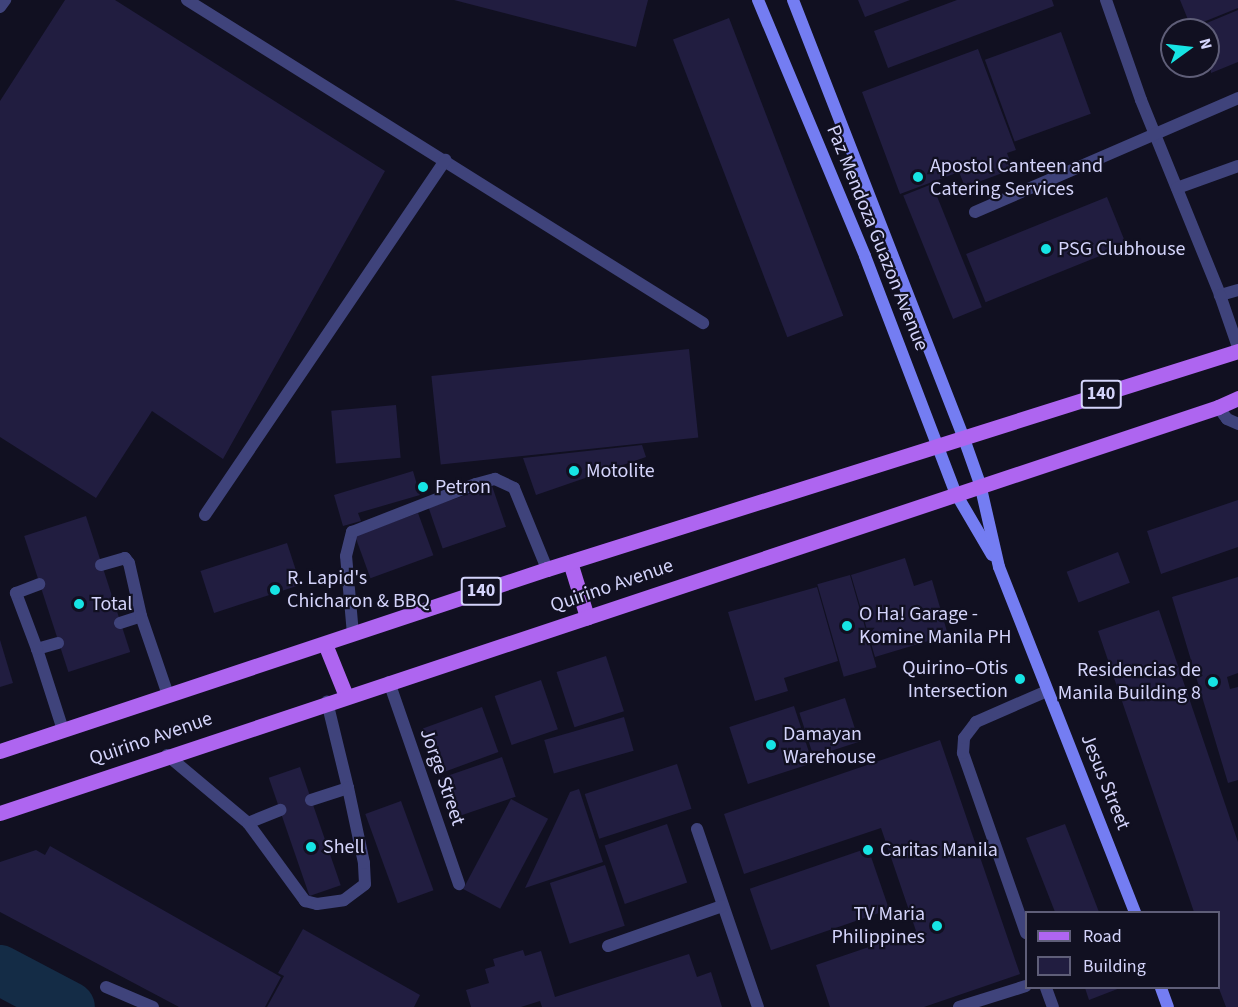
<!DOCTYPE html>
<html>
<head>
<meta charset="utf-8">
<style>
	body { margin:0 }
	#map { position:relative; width:1238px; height:1007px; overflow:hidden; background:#111021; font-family:"Source Sans 3",sans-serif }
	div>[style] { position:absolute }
	.river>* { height:50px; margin:-25px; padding:0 25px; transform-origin:25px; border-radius:25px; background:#142c46 }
	.building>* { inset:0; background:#211d40; transform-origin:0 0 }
	.lane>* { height:12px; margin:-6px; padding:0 6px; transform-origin:6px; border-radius:6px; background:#3f437b }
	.street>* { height:12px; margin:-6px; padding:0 6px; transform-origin:6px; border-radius:6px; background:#3f437b }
	.secondary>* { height:12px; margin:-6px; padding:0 6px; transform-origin:6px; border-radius:6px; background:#747df2 }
	.primary>* { height:15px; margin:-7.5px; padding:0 7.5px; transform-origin:7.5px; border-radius:7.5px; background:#ae65f0 }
	.dots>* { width:16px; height:16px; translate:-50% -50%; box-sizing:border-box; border:3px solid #111021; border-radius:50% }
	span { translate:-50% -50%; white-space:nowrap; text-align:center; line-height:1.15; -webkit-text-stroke:4.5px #111021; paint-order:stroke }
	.shield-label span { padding:2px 4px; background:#111021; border:2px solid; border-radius:4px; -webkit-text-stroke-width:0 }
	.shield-label { font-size:18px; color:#d4d4fb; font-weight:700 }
	.poi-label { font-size:20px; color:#d4d4fb }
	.left { translate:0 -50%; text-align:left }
	.right { translate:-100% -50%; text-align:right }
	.street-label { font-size:20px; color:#d4d4fb }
	.legend { position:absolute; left:1025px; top:911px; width:195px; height:78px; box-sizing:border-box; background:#111021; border:2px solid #5f5e78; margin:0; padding:8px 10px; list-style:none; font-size:18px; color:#d4d4fb }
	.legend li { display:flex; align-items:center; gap:12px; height:30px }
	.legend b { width:30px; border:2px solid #5f5e78 }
	.north { position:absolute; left:1160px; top:18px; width:60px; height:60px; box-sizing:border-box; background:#111021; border:2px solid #5f5e78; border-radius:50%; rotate:75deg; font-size:16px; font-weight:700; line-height:24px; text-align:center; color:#d4d4fb }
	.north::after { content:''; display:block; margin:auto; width:21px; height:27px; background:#16e4e4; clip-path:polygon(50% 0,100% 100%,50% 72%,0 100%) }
</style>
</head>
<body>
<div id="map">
	<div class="river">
		<i style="left:0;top:970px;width:79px;rotate:27.9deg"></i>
	</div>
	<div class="building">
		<i style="clip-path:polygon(65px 0,115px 0,385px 171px,223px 459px,152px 411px,96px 498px,0 437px,0 101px)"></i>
		<i style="clip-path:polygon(454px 0,648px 0,636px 47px)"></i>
		<i style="clip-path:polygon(858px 0,910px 0,865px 17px)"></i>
		<i style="clip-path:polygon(957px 0,1052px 0,1054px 6px,888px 68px,874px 31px)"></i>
		<i style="clip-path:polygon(1180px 0,1238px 0,1238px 8px,1191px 27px)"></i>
		<i style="clip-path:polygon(1238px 10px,1238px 62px,1211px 73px,1208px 30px,1190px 30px)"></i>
		<i style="left:729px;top:18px;width:319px;height:60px;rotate:69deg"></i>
		<i style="left:1061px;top:32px;width:87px;height:81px;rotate:70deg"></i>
		<i style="clip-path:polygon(978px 49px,1016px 150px,1007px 153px,1013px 169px,965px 187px,959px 172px,900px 194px,862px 92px)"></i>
		<i style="left:932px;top:184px;width:133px;height:31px;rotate:68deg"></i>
		<i style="left:1107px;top:197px;width:52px;height:152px;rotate:68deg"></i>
		<i style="left:689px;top:349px;width:89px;height:259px;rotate:84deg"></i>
		<i style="left:396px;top:405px;width:53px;height:65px;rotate:85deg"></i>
		<i style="clip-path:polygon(642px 445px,646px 457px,536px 495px,523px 458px)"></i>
		<i style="clip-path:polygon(413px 471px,420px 495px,358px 513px,361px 521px,343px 526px,334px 495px)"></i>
		<i style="left:492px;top:486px;width:43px;height:67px;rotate:71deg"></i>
		<i style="clip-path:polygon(1238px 500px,1238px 547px,1161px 574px,1147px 531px)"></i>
		<i style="left:418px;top:513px;width:45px;height:67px;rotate:70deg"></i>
		<i style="left:86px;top:516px;width:143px;height:65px;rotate:72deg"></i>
		<i style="left:287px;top:543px;width:44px;height:91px;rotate:72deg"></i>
		<i style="left:1118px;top:552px;width:33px;height:55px;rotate:69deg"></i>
		<i style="clip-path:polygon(905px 558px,914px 586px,932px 580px,948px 635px,875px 657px,851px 575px)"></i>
		<i style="left:850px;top:575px;width:96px;height:34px;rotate:74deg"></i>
		<i style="clip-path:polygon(1238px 577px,1238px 673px,1227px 677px,1230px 689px,1238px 687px,1238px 780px,1228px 783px,1172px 597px)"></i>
		<i style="clip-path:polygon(817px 587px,838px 661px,784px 678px,788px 691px,755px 701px,728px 612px)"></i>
		<i style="clip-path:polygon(1159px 610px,1238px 842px,1238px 1007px,1226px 1007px,1218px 986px,1218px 912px,1194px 912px,1098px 631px)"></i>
		<i style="clip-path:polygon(0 640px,13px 683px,0 687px)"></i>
		<i style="left:606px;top:656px;width:58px;height:52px;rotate:72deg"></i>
		<i style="left:541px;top:680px;width:52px;height:49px;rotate:71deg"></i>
		<i style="left:845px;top:698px;width:46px;height:48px;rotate:72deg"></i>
		<i style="left:794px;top:706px;width:60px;height:68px;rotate:72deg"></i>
		<i style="left:482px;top:707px;width:48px;height:63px;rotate:70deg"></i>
		<i style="left:624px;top:717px;width:35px;height:83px;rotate:74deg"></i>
		<i style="clip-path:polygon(940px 740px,1020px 974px,924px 1007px,830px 1007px,816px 965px,916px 931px,881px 828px,744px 874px,724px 814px)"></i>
		<i style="left:502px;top:757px;width:42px;height:65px;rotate:71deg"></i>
		<i style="left:677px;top:764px;width:47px;height:97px;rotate:72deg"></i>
		<i style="left:300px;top:767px;width:125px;height:33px;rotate:71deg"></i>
		<i style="clip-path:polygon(579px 789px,603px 862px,525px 888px,570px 792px)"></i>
		<i style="left:511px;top:799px;width:42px;height:102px;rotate:28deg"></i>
		<i style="left:401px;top:801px;width:95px;height:38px;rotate:70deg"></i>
		<i style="left:667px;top:824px;width:62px;height:66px;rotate:71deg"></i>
		<i style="clip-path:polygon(1065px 824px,1099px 912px,1055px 912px,1026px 838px)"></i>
		<i style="clip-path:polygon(50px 846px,281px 977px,265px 1007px,179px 1007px,0 912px,0 862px,36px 850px,45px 855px)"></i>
		<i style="left:868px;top:848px;width:65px;height:125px;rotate:71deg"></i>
		<i style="left:605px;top:865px;width:64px;height:58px;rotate:72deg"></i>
		<i style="clip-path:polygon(303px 929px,420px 995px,414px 1007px,267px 1007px,284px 976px,278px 973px)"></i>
		<i style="clip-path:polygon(523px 950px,525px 956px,541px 951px,555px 997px,689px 954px,697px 977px,711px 972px,722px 1007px,542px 1007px,540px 1001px,521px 1007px,471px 1007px,466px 990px,489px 983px,485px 969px,495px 966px,493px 959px)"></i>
		<i style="clip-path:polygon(1085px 988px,1120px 988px,1089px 1000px)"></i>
	</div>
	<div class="lane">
		<i style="left:187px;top:0;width:609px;rotate:32.05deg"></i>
		<i style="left:1106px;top:0;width:106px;rotate:70.7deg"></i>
		<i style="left:1141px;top:100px;width:210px;rotate:67.9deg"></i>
		<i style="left:1177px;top:188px;width:65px;rotate:-19.8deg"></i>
		<i style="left:975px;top:212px;width:287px;rotate:-23.4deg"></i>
		<i style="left:1238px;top:290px;width:19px;rotate:164deg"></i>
		<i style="left:1220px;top:295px;width:55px;rotate:70.9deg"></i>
		<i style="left:205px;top:515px;width:429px;rotate:-55.9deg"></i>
		<i style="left:101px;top:565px;width:25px;rotate:-16deg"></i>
		<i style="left:125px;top:558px;width:6px;rotate:51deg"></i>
		<i style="left:129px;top:563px;width:54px;rotate:77.2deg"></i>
		<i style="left:120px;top:623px;width:22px;rotate:-18deg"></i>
		<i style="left:141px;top:616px;width:83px;rotate:71.1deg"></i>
		<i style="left:353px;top:634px;width:78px;rotate:-95.1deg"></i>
		<i style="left:346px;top:556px;width:25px;rotate:-76deg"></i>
		<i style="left:352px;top:532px;width:133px;rotate:-21.2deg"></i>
		<i style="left:476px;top:484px;width:20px;rotate:-15deg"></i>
		<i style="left:495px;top:479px;width:21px;rotate:25deg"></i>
		<i style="left:514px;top:488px;width:87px;rotate:67.8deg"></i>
		<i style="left:58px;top:643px;width:22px;rotate:164deg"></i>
		<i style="left:37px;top:649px;width:85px;rotate:72.2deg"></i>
		<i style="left:37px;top:649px;width:60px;rotate:-110.6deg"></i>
		<i style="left:16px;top:593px;width:25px;rotate:-21deg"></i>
		<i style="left:389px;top:682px;width:214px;rotate:70.9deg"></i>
		<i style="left:167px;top:755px;width:106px;rotate:40deg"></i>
		<i style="left:248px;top:823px;width:35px;rotate:-22deg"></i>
		<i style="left:311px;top:800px;width:39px;rotate:-18deg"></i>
		<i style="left:348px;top:788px;width:89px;rotate:-103.7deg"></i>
		<i style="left:248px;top:823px;width:97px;rotate:53.8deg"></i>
		<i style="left:305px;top:901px;width:12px;rotate:14deg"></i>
		<i style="left:317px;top:904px;width:27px;rotate:-8deg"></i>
		<i style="left:344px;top:900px;width:26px;rotate:-37deg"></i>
		<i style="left:365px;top:884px;width:21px;rotate:-93deg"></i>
		<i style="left:364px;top:863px;width:77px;rotate:-102deg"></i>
		<i style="left:697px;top:829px;width:188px;rotate:71.1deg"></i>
		<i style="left:1026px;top:933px;width:191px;rotate:-109.3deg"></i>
		<i style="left:963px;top:753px;width:15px;rotate:-86deg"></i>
		<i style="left:964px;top:738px;width:20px;rotate:-53deg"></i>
		<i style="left:976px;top:722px;width:77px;rotate:-23.6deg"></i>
		<i style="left:608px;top:946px;width:121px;rotate:-19.3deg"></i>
		<i style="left:106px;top:987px;width:51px;rotate:23.1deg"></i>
		<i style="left:1046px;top:988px;width:20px;rotate:70deg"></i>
		<i style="left:959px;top:1007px;width:70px;rotate:-17.4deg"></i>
	</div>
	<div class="street">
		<i style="left:0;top:7px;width:9px;rotate:-54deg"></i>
		<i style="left:1218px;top:407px;width:15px;rotate:53deg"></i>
		<i style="left:1227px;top:419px;width:12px;rotate:24deg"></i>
	</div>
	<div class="secondary">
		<i style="left:758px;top:0;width:277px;rotate:67.3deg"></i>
		<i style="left:865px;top:256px;width:253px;rotate:69.1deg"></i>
		<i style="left:955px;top:492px;width:73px;rotate:59.6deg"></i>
		<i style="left:793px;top:0;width:468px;rotate:68.7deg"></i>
		<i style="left:963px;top:436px;width:51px;rotate:70.5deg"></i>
		<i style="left:980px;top:484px;width:85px;rotate:77.1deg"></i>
		<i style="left:999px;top:567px;width:371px;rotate:68.5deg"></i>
		<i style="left:1161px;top:988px;width:20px;rotate:70deg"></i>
	</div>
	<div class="primary">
		<i style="left:570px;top:562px;width:58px;rotate:72.8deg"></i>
		<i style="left:325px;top:644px;width:56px;rotate:68deg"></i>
		<i style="left:0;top:751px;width:576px;rotate:-18.4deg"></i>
		<i style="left:547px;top:569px;width:725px;rotate:-17.51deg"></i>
		<i style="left:0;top:813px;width:1284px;rotate:-18.43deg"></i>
		<i style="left:1218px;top:407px;width:22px;rotate:-24deg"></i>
	</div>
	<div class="dots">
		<i style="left:918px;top:177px;background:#16e4e4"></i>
		<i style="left:1046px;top:249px;background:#16e4e4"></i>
		<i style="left:574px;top:471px;background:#16e4e4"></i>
		<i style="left:423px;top:487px;background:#16e4e4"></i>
		<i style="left:275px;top:590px;background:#16e4e4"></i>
		<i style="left:79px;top:604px;background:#16e4e4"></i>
		<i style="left:847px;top:626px;background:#16e4e4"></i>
		<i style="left:1020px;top:679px;background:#16e4e4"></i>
		<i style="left:1213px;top:682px;background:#16e4e4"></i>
		<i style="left:771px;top:745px;background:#16e4e4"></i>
		<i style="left:311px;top:847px;background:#16e4e4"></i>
		<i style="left:868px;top:850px;background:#16e4e4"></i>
		<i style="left:937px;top:926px;background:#16e4e4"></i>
	</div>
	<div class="shield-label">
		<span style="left:1101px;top:394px">140</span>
		<span style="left:481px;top:591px">140</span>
	</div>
	<div class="poi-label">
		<span class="left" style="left:930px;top:178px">Apostol Canteen and<br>Catering Services</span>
		<span class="left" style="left:1058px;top:249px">PSG Clubhouse</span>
		<span class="left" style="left:586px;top:471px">Motolite</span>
		<span class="left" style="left:435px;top:487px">Petron</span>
		<span class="left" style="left:287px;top:590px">R. Lapid's<br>Chicharon &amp; BBQ</span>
		<span class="left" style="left:91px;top:604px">Total</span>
		<span class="left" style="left:859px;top:626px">O Ha! Garage -<br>Komine Manila PH</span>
		<span class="right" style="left:1008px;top:680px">Quirino–Otis<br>Intersection</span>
		<span class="right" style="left:1201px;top:682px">Residencias de<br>Manila Building 8</span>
		<span class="left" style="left:783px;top:746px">Damayan<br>Warehouse</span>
		<span class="left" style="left:323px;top:847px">Shell</span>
		<span class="left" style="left:880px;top:850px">Caritas Manila</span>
		<span class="right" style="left:925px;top:926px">TV Maria<br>Philippines</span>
	</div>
	<div class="street-label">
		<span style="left:877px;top:238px;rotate:68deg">Paz Mendoza Guazon Avenue</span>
		<span style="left:612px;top:586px;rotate:-19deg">Quirino Avenue</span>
		<span style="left:151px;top:739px;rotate:-19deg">Quirino Avenue</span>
		<span style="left:442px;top:777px;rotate:71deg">Jorge Street</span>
		<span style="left:1105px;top:782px;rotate:68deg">Jesus Street</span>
	</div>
	<ul class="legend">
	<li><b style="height:8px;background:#ae65f0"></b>Road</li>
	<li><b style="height:16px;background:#211d40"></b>Building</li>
	</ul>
	<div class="north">N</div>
</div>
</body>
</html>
